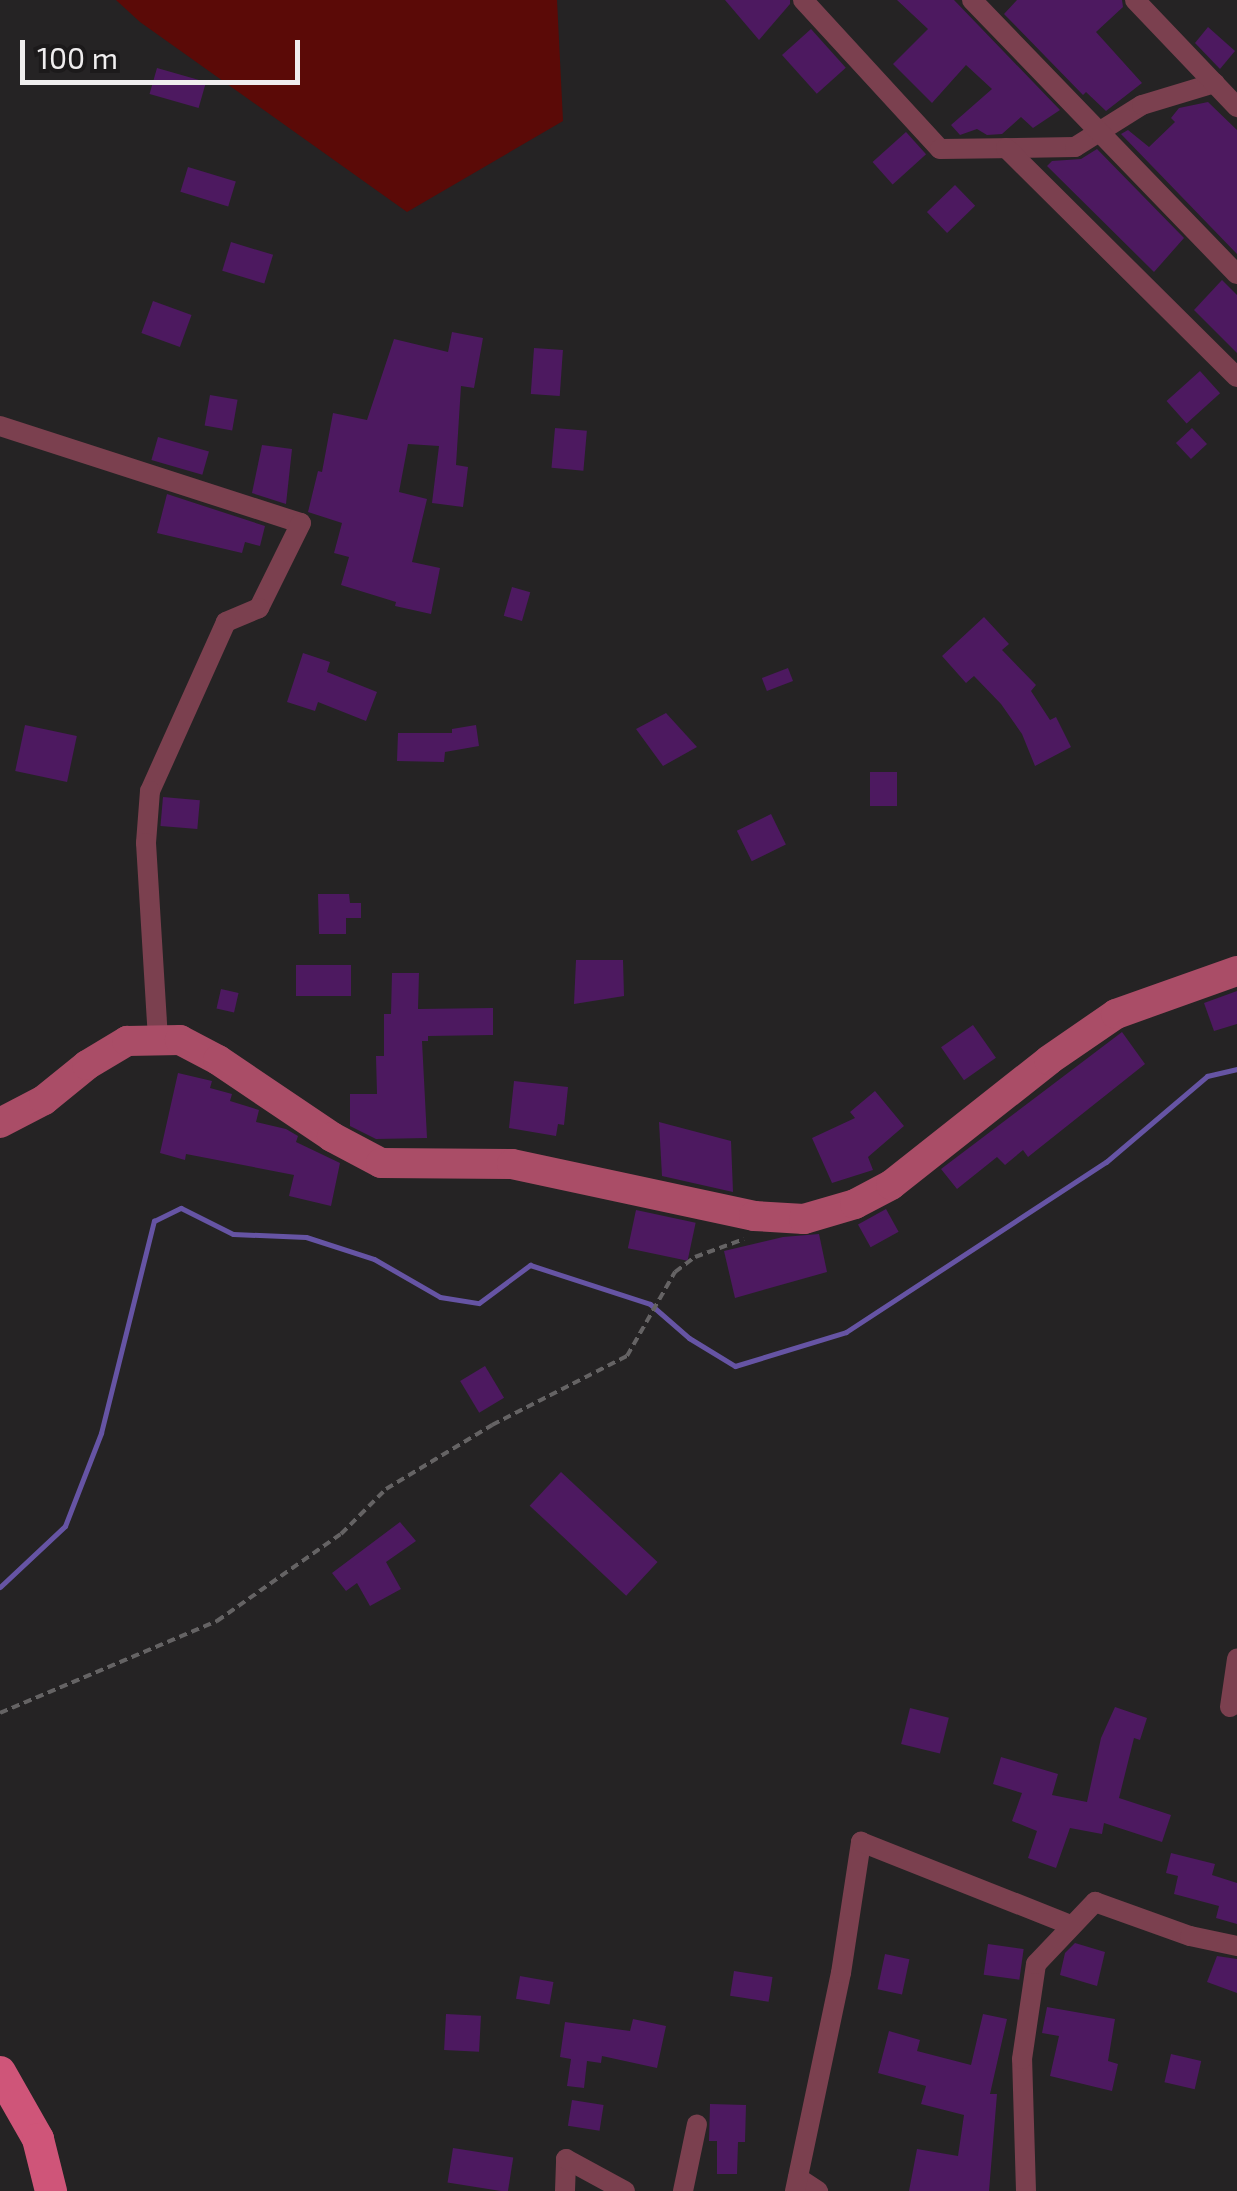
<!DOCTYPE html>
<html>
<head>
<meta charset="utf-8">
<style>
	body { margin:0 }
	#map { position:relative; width:1237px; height:2191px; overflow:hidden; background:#252324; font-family:"Exo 2",sans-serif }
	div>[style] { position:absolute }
	.green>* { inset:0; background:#5b0a07 }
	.stream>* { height:5px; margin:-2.5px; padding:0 2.5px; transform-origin:2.5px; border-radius:2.5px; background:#6654a4 }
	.building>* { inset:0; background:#4d1960; transform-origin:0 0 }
	.path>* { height:4px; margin-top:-2px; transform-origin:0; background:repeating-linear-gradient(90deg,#656364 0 8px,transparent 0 13px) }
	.street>* { height:20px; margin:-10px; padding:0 10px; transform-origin:10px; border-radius:10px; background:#7b404f }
	.secondary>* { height:30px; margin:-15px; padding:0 15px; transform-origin:15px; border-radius:15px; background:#aa4d67 }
	.primary>* { height:32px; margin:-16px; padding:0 16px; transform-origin:16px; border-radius:16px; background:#cf5579 }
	span { translate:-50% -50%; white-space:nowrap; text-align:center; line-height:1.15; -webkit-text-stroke:10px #1c1a1b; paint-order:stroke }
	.scale { position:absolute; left:20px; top:40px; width:280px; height:45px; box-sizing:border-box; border:5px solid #f0eeef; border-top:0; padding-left:12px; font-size:30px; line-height:35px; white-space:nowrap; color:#f0eeef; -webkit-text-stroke:8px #1c1a1b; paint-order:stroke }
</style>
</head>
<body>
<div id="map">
	<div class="green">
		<i style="clip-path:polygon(116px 0,557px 0,563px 121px,407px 212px,140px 22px)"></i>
	</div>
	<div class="stream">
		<i style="left:0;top:1587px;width:89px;rotate:-43.2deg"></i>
		<i style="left:65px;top:1526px;width:100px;rotate:-68.8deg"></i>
		<i style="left:101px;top:1433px;width:219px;rotate:-76deg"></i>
		<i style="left:154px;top:1221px;width:30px;rotate:-26deg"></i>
		<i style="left:181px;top:1208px;width:58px;rotate:26.6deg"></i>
		<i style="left:233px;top:1234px;width:73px;rotate:2.4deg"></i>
		<i style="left:306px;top:1237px;width:71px;rotate:17.9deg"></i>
		<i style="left:374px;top:1259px;width:76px;rotate:29.9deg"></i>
		<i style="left:440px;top:1297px;width:39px;rotate:9deg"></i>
		<i style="left:479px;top:1303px;width:64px;rotate:-36.7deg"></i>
		<i style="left:530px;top:1265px;width:126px;rotate:18deg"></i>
		<i style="left:650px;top:1304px;width:52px;rotate:41.1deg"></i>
		<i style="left:689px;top:1338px;width:54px;rotate:31.3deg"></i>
		<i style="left:735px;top:1366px;width:116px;rotate:-17deg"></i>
		<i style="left:846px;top:1332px;width:311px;rotate:-33.2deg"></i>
		<i style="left:1106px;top:1162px;width:133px;rotate:-40.4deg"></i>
		<i style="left:1207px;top:1076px;width:31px;rotate:-13deg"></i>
	</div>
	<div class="building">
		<i style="clip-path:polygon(725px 0,790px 0,790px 4px,759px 40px)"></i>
		<i style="clip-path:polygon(897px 0,954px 0,1060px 110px,1033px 128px,1021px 117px,1002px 134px,987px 135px,977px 129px,960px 135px,951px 125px,992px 89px,966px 65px,932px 103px,893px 64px,928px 29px)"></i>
		<i style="clip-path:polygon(1017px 0,1122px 0,1123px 7px,1096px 32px,1142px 83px,1106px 111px,1086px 92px,1083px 95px,1004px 14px)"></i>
		<i style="clip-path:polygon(1208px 27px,1235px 51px,1220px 69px,1195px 43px)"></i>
		<i style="left:811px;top:29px;width:52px;height:39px;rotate:48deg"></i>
		<i style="left:157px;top:68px;width:51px;height:27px;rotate:16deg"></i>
		<i style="clip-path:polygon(1208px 102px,1237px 130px,1237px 254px,1121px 134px,1128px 130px,1149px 147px,1175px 122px,1171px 118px,1179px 108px)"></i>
		<i style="left:906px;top:132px;width:30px;height:45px;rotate:48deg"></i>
		<i style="clip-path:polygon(1097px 149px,1184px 238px,1154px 272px,1047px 166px,1052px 161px,1081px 159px)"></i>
		<i style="left:188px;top:167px;width:50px;height:26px;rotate:17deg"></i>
		<i style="left:955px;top:185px;width:29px;height:39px;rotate:46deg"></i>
		<i style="left:231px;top:242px;width:44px;height:30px;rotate:17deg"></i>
		<i style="clip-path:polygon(1222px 280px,1237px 295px,1237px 353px,1194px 310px)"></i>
		<i style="left:153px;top:301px;width:41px;height:34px;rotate:20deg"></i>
		<i style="clip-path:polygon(452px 332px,483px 338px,474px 388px,461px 386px,456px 465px,468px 467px,463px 507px,432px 503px,439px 446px,408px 444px,399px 492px,427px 499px,412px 562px,440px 568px,431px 614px,395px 606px,396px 602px,341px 585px,349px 557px,334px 553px,342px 523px,308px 512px,318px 471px,322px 472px,333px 413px,367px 420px,394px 339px,448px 352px)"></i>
		<i style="left:534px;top:348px;width:29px;height:46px;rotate:4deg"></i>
		<i style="left:1200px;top:371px;width:30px;height:45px;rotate:48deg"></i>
		<i style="left:210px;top:395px;width:28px;height:31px;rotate:10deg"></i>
		<i style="left:555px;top:428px;width:32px;height:40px;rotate:5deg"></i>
		<i style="left:1192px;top:428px;width:22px;height:22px;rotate:47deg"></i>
		<i style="left:158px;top:437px;width:53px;height:24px;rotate:16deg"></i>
		<i style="clip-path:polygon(262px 445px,292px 449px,286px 504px,252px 493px)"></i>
		<i style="clip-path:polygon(167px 494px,265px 526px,260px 546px,245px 542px,242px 553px,157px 533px)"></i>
		<i style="left:512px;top:587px;width:19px;height:30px;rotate:16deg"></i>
		<i style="clip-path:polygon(984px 617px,1009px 644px,1002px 650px,1036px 685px,1031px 691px,1050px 720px,1056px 717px,1071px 747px,1035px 766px,1022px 734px,1001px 704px,974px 676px,966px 683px,942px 656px)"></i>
		<i style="clip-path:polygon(303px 653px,330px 662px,327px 672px,377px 692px,366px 721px,318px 702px,315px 711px,287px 702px)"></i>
		<i style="left:788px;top:668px;width:14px;height:28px;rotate:69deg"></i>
		<i style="clip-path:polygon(666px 713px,697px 747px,663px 766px,636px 729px)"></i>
		<i style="left:25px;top:725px;width:53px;height:47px;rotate:12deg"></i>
		<i style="clip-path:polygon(476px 725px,479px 746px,445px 752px,444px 762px,397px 761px,398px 733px,452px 733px,452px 729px)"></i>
		<i style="left:870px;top:772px;width:27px;height:34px"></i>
		<i style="left:163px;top:797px;width:37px;height:29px;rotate:5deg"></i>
		<i style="left:771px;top:814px;width:34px;height:38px;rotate:64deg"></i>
		<i style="clip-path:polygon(318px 894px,349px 894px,350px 903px,361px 903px,361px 918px,346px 918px,346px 934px,319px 934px)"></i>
		<i style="clip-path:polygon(576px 960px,623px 960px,624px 996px,574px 1004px)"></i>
		<i style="left:296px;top:965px;width:55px;height:31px"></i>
		<i style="clip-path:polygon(392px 973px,419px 973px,418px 1009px,493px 1008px,493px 1035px,428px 1036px,428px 1041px,422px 1041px,427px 1138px,376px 1139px,350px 1126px,350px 1094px,377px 1094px,376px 1056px,384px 1056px,384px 1014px,391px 1014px)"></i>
		<i style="left:221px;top:989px;width:18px;height:20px;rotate:13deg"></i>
		<i style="clip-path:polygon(1237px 991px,1237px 1024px,1214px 1031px,1204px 1003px)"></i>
		<i style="left:973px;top:1025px;width:40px;height:39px;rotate:55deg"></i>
		<i style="clip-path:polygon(1122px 1032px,1145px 1064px,1028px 1157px,1023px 1150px,1005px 1165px,997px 1157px,957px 1189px,941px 1169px)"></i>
		<i style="clip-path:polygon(178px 1073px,212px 1081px,210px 1088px,232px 1094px,230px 1101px,259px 1110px,256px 1122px,286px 1129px,298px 1136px,296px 1142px,340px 1163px,331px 1206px,289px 1196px,294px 1175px,186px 1154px,185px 1160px,160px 1153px)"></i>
		<i style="clip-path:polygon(514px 1081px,568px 1087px,564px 1125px,558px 1124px,556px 1136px,509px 1128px)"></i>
		<i style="clip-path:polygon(875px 1091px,904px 1126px,868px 1157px,873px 1170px,832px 1183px,812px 1138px,855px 1118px,850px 1112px)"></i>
		<i style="clip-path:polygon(659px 1122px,731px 1141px,733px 1192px,662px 1176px)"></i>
		<i style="left:886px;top:1209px;width:26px;height:32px;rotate:61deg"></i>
		<i style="left:636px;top:1210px;width:61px;height:39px;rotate:12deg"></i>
		<i style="clip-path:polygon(819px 1234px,827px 1272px,735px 1298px,724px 1251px,783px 1237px)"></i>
		<i style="left:485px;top:1366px;width:37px;height:29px;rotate:59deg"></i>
		<i style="left:561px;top:1472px;width:132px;height:46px;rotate:43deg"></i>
		<i style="clip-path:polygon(400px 1522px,416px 1541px,386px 1562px,401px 1589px,370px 1606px,357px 1583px,346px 1591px,332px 1573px)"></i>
		<i style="clip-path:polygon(1115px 1707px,1147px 1718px,1140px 1740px,1134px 1738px,1119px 1798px,1171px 1815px,1162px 1842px,1104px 1823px,1102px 1834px,1070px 1828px,1056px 1868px,1028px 1858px,1037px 1831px,1012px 1821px,1022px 1793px,993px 1784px,1001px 1757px,1058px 1774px,1052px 1795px,1087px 1802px,1101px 1738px)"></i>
		<i style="left:910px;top:1708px;width:40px;height:37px;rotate:14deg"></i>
		<i style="clip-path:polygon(1171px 1853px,1215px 1864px,1212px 1875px,1237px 1883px,1237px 1924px,1216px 1918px,1219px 1906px,1174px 1894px,1178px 1876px,1166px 1873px)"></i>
		<i style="clip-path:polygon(1075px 1943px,1105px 1952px,1097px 1986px,1060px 1975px,1065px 1953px)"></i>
		<i style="left:988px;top:1944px;width:36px;height:31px;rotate:8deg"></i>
		<i style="left:885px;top:1954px;width:25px;height:36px;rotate:12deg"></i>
		<i style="clip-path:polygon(1217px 1956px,1237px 1959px,1237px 1993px,1207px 1982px)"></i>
		<i style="left:734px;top:1971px;width:39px;height:25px;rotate:9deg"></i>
		<i style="left:520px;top:1976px;width:34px;height:23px;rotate:10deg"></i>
		<i style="clip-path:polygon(1047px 2007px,1115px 2019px,1108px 2061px,1118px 2064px,1112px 2091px,1050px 2076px,1059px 2036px,1042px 2033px)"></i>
		<i style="left:446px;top:2014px;width:35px;height:36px;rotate:3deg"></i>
		<i style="clip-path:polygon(983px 2014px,1007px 2019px,990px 2094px,997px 2094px,989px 2191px,909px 2191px,917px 2149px,958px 2156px,964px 2115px,921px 2104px,926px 2086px,878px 2073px,889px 2031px,920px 2040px,917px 2051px,971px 2065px)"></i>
		<i style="clip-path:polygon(633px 2019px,666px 2026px,657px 2068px,602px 2056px,601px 2063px,587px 2061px,584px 2088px,567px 2086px,571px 2059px,560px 2057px,565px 2022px,630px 2031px)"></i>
		<i style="left:1171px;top:2054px;width:31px;height:29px;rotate:13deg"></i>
		<i style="left:572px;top:2100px;width:32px;height:26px;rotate:9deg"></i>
		<i style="clip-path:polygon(710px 2104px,746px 2105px,745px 2142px,738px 2142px,737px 2174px,717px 2174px,717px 2141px,709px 2141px)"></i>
		<i style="left:453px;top:2148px;width:61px;height:35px;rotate:9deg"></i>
	</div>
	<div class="path">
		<i style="left:0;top:1713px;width:236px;rotate:-23deg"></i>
		<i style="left:217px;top:1621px;width:151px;rotate:-35.1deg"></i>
		<i style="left:341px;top:1534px;width:64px;rotate:-45deg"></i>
		<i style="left:386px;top:1489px;width:124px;rotate:-31.1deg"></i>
		<i style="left:492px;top:1425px;width:152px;rotate:-27.1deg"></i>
		<i style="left:627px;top:1356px;width:97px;rotate:-60.3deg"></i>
		<i style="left:675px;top:1272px;width:25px;rotate:-37deg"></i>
		<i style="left:695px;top:1257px;width:52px;rotate:-20.2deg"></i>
	</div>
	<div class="street">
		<i style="left:803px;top:0;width:202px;rotate:47.4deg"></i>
		<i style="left:940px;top:149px;width:135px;rotate:-0.8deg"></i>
		<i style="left:1075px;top:147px;width:79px;rotate:-32.1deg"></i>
		<i style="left:1142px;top:105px;width:76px;rotate:-16.8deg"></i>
		<i style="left:972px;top:0;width:381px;rotate:46deg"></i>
		<i style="left:1135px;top:0;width:148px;rotate:46.4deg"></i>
		<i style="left:1006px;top:148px;width:325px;rotate:44.8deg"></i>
		<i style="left:0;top:426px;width:316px;rotate:17.9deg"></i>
		<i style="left:301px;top:523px;width:95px;rotate:116.3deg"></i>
		<i style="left:259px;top:608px;width:36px;rotate:157deg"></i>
		<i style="left:226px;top:622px;width:185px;rotate:114.2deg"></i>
		<i style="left:150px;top:791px;width:52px;rotate:94.4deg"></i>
		<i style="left:146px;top:843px;width:197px;rotate:86.5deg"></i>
		<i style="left:1230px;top:1707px;width:49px;rotate:-81.7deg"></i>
		<i style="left:798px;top:2178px;width:24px;rotate:33deg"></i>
		<i style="left:565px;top:2191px;width:32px;rotate:-88deg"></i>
		<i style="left:566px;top:2159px;width:67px;rotate:28.5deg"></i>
		<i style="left:683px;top:2191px;width:68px;rotate:-78.2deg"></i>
		<i style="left:795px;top:2191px;width:223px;rotate:-78.1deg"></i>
		<i style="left:841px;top:1973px;width:133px;rotate:-81.3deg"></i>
		<i style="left:861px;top:1842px;width:226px;rotate:21.6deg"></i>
		<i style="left:1026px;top:2191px;width:132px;rotate:-91.7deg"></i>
		<i style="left:1022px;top:2059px;width:96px;rotate:-81.6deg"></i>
		<i style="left:1036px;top:1964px;width:86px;rotate:-46.4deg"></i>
		<i style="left:1095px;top:1902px;width:101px;rotate:19.7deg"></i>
		<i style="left:1190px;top:1936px;width:48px;rotate:12deg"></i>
	</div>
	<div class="secondary">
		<i style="left:0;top:1123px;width:50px;rotate:-27.6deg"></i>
		<i style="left:44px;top:1100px;width:55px;rotate:-39.1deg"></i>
		<i style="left:87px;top:1065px;width:47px;rotate:-31deg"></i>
		<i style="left:127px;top:1041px;width:53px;rotate:-1.1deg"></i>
		<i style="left:180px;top:1040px;width:43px;rotate:27.8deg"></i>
		<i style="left:218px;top:1060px;width:138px;rotate:34deg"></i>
		<i style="left:332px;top:1137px;width:55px;rotate:28deg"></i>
		<i style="left:381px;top:1163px;width:131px;rotate:0.4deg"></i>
		<i style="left:512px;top:1164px;width:248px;rotate:12.1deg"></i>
		<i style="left:754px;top:1216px;width:50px;rotate:3.4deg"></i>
		<i style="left:804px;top:1219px;width:53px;rotate:-16.4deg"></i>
		<i style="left:855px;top:1204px;width:41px;rotate:-27.8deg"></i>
		<i style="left:891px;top:1185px;width:201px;rotate:-38.3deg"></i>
		<i style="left:1049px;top:1060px;width:81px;rotate:-34.5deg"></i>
		<i style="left:1116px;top:1014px;width:128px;rotate:-19.6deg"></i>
	</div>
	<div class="primary">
		<i style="left:0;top:2072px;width:77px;rotate:60.4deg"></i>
		<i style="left:38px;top:2139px;width:54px;rotate:76deg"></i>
	</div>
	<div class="scale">100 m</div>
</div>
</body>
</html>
